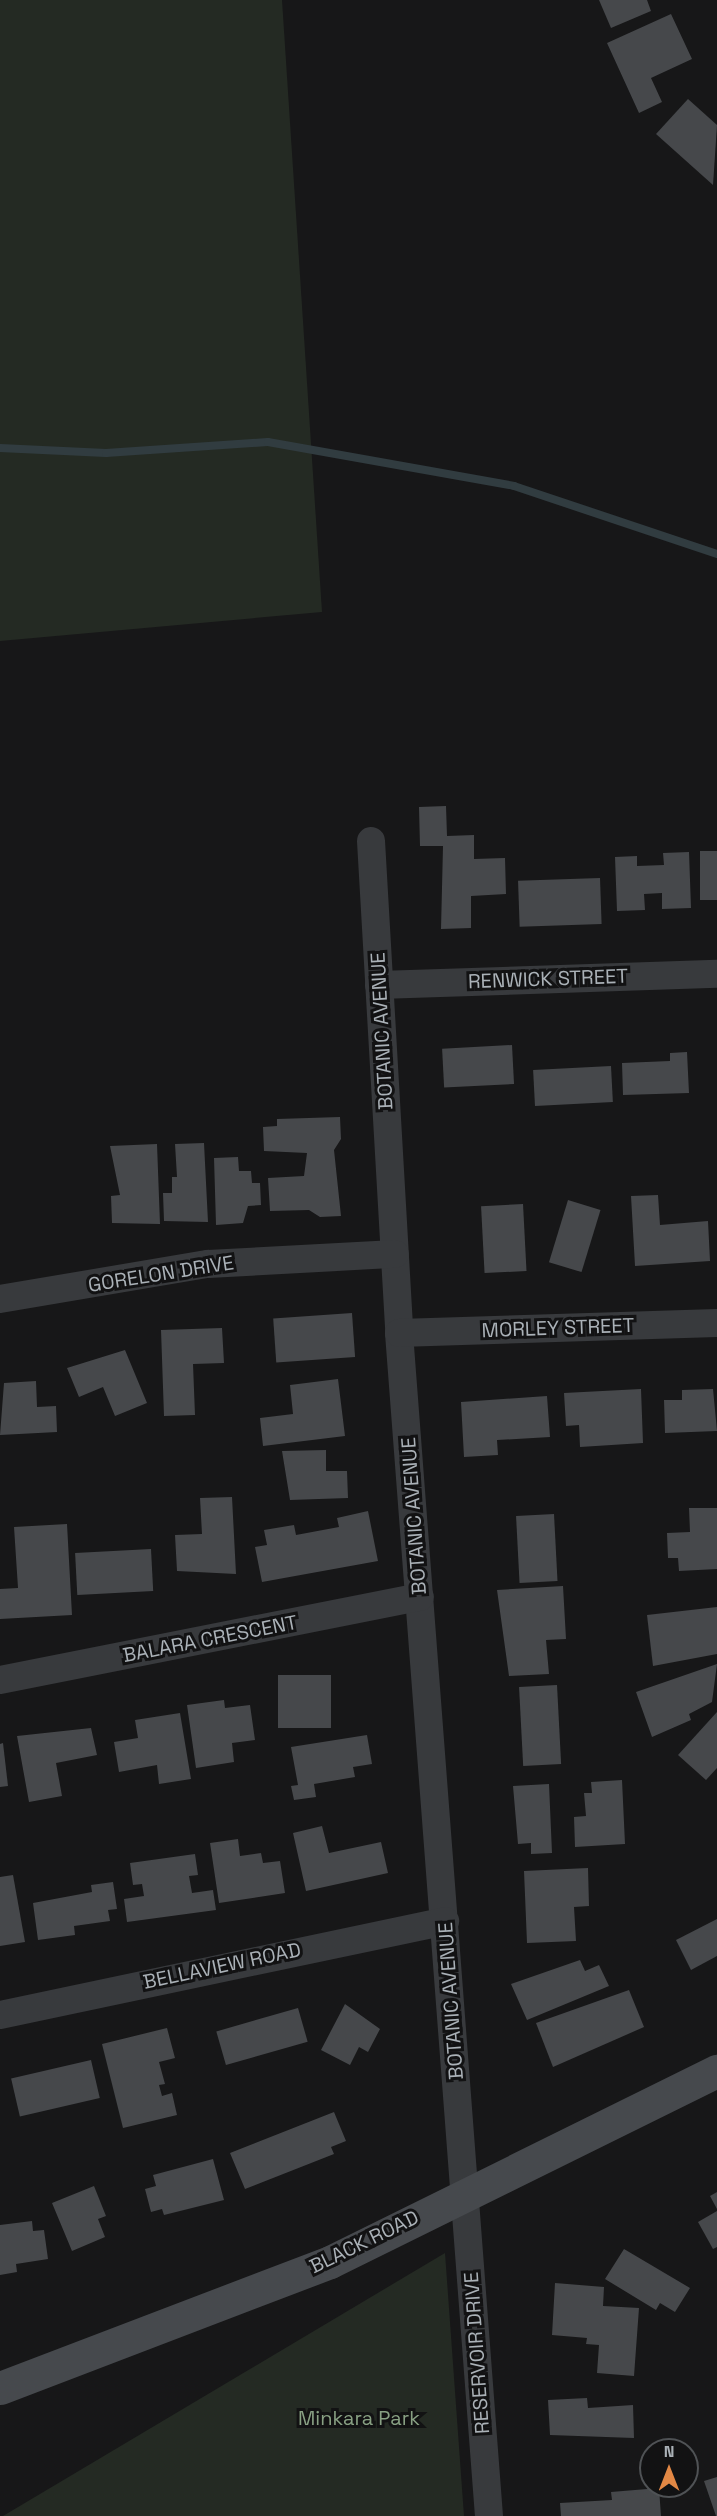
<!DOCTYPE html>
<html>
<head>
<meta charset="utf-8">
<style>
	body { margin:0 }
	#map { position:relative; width:717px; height:2516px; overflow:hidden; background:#171718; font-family:"Space Grotesk",sans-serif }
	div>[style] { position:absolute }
	.green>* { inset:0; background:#242a23 }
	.stream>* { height:8px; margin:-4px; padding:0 4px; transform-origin:4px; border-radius:4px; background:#313c40 }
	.building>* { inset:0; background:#46484b; transform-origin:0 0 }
	.street>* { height:28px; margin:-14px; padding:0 14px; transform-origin:14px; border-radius:14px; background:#383a3d }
	.secondary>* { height:33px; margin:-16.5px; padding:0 16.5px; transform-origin:16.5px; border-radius:16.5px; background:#46494d }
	span { translate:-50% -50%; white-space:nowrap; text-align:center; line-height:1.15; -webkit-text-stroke:6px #121213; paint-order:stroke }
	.street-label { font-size:20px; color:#aab1b7 }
	.park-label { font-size:20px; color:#88a083 }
	.north { position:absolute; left:639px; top:2438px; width:60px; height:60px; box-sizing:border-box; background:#121213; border:2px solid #4f5255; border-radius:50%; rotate:0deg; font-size:16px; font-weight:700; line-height:24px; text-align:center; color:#aab1b7 }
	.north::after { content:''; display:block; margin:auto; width:21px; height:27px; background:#e28845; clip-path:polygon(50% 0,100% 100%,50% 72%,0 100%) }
</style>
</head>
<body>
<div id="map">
	<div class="green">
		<i style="clip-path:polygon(0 0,282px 0,322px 612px,0 641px)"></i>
		<i style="clip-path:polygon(445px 2253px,464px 2516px,3px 2516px)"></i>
	</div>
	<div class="stream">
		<i style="left:0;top:448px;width:106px;rotate:2.7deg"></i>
		<i style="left:106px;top:453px;width:162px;rotate:-3.9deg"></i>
		<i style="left:268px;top:442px;width:250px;rotate:10.1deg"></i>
		<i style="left:514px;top:486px;width:214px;rotate:18.5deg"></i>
	</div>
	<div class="building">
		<i style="clip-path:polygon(599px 0,647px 0,651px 11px,611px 28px)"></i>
		<i style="clip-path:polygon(671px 14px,692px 59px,651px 78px,662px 102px,639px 113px,607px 43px)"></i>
		<i style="clip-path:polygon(688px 99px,717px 125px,713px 185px,656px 134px)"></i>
		<i style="clip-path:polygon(446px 806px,447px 836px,474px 835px,474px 859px,505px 858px,506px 894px,471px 896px,471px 928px,441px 929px,443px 846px,420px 846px,419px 807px)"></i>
		<i style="left:717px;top:851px;width:49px;height:17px;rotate:90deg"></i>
		<i style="clip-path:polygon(689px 852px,691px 908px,662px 909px,662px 893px,644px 894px,645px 910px,617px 911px,615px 857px,637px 856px,637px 866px,664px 865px,663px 853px)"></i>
		<i style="left:600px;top:878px;width:46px;height:82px;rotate:88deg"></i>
		<i style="left:512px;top:1045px;width:39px;height:70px;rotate:87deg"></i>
		<i style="clip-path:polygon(687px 1052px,689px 1093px,623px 1095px,622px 1063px,670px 1061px,670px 1053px)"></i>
		<i style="left:611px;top:1066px;width:36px;height:78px;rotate:87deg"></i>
		<i style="clip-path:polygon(340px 1117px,341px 1139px,334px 1150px,341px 1216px,320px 1217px,309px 1210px,270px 1211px,268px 1178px,304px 1176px,307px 1153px,264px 1151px,263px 1127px,277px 1126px,277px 1119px)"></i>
		<i style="clip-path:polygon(204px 1143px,208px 1222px,164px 1221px,163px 1193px,172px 1193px,172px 1177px,177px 1177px,175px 1144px)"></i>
		<i style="clip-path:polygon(157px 1144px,160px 1224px,112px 1223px,111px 1196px,120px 1195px,110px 1146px)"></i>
		<i style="clip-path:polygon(238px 1157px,239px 1171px,251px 1171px,252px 1183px,260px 1183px,261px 1205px,248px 1206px,243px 1223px,216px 1225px,214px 1158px)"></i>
		<i style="clip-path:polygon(658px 1195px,660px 1225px,708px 1221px,710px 1261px,635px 1266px,631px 1196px)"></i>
		<i style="left:568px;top:1200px;width:34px;height:65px;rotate:17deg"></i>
		<i style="left:523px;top:1204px;width:67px;height:42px;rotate:87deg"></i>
		<i style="left:352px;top:1313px;width:44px;height:79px;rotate:86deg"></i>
		<i style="clip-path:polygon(222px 1328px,224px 1363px,193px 1364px,195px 1415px,164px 1416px,161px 1330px)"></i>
		<i style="clip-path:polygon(125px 1350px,147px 1403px,115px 1416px,103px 1387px,79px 1397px,67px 1368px)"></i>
		<i style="clip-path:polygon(338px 1379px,345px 1436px,263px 1446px,260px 1418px,293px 1414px,290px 1385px)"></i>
		<i style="clip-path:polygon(36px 1381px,37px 1407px,56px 1406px,57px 1432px,0 1435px,4px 1383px)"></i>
		<i style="clip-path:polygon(641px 1389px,643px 1443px,580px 1447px,579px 1425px,566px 1426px,564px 1393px)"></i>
		<i style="clip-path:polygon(713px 1389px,717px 1431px,665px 1433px,664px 1400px,682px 1400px,682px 1390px)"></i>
		<i style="clip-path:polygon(547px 1396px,550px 1437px,497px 1440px,498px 1455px,464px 1457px,461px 1402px)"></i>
		<i style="clip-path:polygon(326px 1450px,326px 1471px,347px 1471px,348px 1498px,290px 1500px,282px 1451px)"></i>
		<i style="clip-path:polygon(232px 1497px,236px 1574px,177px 1571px,175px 1535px,202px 1534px,200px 1498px)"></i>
		<i style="clip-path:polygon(689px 1508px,717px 1508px,717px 1569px,679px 1571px,678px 1558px,668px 1558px,667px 1533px,690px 1532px)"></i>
		<i style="clip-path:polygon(368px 1511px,378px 1561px,262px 1582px,255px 1547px,267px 1545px,264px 1530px,294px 1525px,296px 1535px,339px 1527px,337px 1518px)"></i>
		<i style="left:554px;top:1514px;width:67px;height:38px;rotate:87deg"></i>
		<i style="clip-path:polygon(67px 1524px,72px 1615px,0 1619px,0 1589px,18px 1588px,14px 1527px)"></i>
		<i style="left:151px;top:1549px;width:42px;height:76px;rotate:87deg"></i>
		<i style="clip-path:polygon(563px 1586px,566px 1639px,546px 1640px,549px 1674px,509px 1676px,497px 1590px)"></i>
		<i style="clip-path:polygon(717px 1607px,717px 1654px,653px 1666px,647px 1615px)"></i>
		<i style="clip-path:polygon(717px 1664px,712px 1702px,689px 1714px,691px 1720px,652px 1737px,636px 1692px)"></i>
		<i style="left:331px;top:1675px;width:53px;height:53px;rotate:90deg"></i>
		<i style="left:557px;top:1685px;width:79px;height:38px;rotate:87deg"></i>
		<i style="clip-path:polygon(224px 1700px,225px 1708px,250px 1705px,255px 1740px,232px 1743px,234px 1762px,196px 1768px,187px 1705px)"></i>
		<i style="clip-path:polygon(717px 1712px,717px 1768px,706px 1780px,678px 1755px)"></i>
		<i style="clip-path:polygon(180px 1713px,191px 1779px,159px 1784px,157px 1765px,119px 1772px,114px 1742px,138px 1738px,135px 1720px)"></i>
		<i style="clip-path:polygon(91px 1728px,97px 1755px,56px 1763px,62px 1796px,29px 1802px,17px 1736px)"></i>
		<i style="clip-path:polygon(367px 1735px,372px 1764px,353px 1767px,355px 1777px,314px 1784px,316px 1797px,294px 1800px,291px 1786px,298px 1785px,291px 1747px)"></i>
		<i style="clip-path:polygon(3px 1743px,8px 1786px,0 1787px,0 1744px)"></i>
		<i style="clip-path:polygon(622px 1780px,625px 1844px,575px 1847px,574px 1817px,586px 1816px,584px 1793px,592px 1793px,591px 1782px)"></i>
		<i style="clip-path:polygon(549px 1784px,552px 1853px,531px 1854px,531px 1843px,518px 1844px,513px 1786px)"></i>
		<i style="clip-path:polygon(322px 1826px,329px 1853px,381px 1842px,388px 1873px,306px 1891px,293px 1833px)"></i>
		<i style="clip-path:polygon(238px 1839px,240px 1856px,261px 1853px,263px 1863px,280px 1861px,285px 1893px,219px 1903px,210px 1843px)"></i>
		<i style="clip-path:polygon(195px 1854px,198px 1875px,189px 1876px,192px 1893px,213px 1890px,216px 1910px,127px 1922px,124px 1899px,144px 1896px,142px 1884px,133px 1885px,130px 1863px)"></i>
		<i style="clip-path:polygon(588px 1868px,589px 1906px,574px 1907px,576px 1941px,527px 1943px,524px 1871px)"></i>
		<i style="clip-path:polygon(13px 1875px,25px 1942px,0 1946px,0 1877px)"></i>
		<i style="clip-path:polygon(113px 1882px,117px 1909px,108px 1910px,110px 1921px,74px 1926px,75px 1935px,38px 1940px,33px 1903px,92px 1892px,91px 1885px)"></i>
		<i style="clip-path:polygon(717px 1919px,717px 1956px,691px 1970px,676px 1940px)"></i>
		<i style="clip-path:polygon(580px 1960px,585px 1971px,599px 1965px,609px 1986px,527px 2020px,511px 1984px)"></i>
		<i style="clip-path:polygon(629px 1990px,644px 2027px,553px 2067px,536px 2023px)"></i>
		<i style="clip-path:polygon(345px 2004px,380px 2029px,368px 2052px,359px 2047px,350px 2065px,321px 2050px)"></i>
		<i style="left:298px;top:2008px;width:35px;height:85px;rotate:74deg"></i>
		<i style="clip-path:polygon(167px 2028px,175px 2058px,159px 2062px,165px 2084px,159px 2085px,162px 2096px,172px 2093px,177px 2115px,123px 2128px,102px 2044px)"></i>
		<i style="left:91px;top:2060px;width:39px;height:82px;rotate:77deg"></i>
		<i style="clip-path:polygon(334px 2112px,346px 2141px,331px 2147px,334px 2154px,245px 2189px,230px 2153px)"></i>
		<i style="clip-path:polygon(213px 2159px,224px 2200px,164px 2215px,162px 2209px,151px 2212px,145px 2189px,156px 2186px,153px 2175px)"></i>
		<i style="clip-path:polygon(94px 2186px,106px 2216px,98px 2219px,105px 2237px,72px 2251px,52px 2203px)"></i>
		<i style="clip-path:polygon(717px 2192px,717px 2209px,710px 2196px)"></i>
		<i style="clip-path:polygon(717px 2211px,717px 2247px,713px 2249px,698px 2222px)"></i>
		<i style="clip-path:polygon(32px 2221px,33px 2231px,44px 2230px,48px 2259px,16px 2264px,17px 2272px,0 2275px,0 2225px)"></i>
		<i style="clip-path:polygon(624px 2249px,690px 2288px,675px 2312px,660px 2303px,656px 2310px,605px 2279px)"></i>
		<i style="clip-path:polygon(555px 2283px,604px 2287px,603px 2306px,639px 2308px,634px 2376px,597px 2373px,599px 2345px,586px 2344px,587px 2338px,552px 2335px)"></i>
		<i style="clip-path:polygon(587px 2398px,588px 2408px,633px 2405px,634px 2438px,550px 2435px,548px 2400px)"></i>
		<i style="clip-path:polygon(717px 2477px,717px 2516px,716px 2516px,704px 2481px)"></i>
		<i style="clip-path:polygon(659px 2488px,661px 2516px,561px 2516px,560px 2503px,612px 2500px,611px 2492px)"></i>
	</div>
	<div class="street">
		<i style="left:371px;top:841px;width:493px;rotate:86.7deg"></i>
		<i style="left:399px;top:1333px;width:1186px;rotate:85.65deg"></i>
		<i style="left:379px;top:985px;width:338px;rotate:-1.9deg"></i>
		<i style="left:0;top:1299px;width:211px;rotate:-9.6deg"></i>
		<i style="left:208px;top:1264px;width:187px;rotate:-3.1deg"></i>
		<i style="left:399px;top:1333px;width:318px;rotate:-1.8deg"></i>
		<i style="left:0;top:1680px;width:428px;rotate:-11.2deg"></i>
		<i style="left:0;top:2015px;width:455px;rotate:-11.9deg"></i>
	</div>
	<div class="secondary">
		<i style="left:0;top:2388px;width:353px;rotate:-20.9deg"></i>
		<i style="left:330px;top:2262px;width:432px;rotate:-26.3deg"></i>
	</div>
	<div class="street-label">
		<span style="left:548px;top:979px;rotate:-2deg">RENWICK STREET</span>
		<span style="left:382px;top:1031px;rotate:-93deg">BOTANIC AVENUE</span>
		<span style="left:161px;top:1274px;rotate:-9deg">GORELON DRIVE</span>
		<span style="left:558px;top:1328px;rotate:-2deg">MORLEY STREET</span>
		<span style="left:414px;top:1516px;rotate:-94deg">BOTANIC AVENUE</span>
		<span style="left:210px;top:1639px;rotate:-11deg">BALARA CRESCENT</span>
		<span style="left:222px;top:1966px;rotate:-12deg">BELLAVIEW ROAD</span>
		<span style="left:451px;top:2001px;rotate:-94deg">BOTANIC AVENUE</span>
		<span style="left:364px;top:2242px;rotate:-26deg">BLACK ROAD</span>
		<span style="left:477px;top:2353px;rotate:-94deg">RESERVOIR DRIVE</span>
	</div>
	<div class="park-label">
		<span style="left:359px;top:2418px">Minkara Park</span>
	</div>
	<div class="north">N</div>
</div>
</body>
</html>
